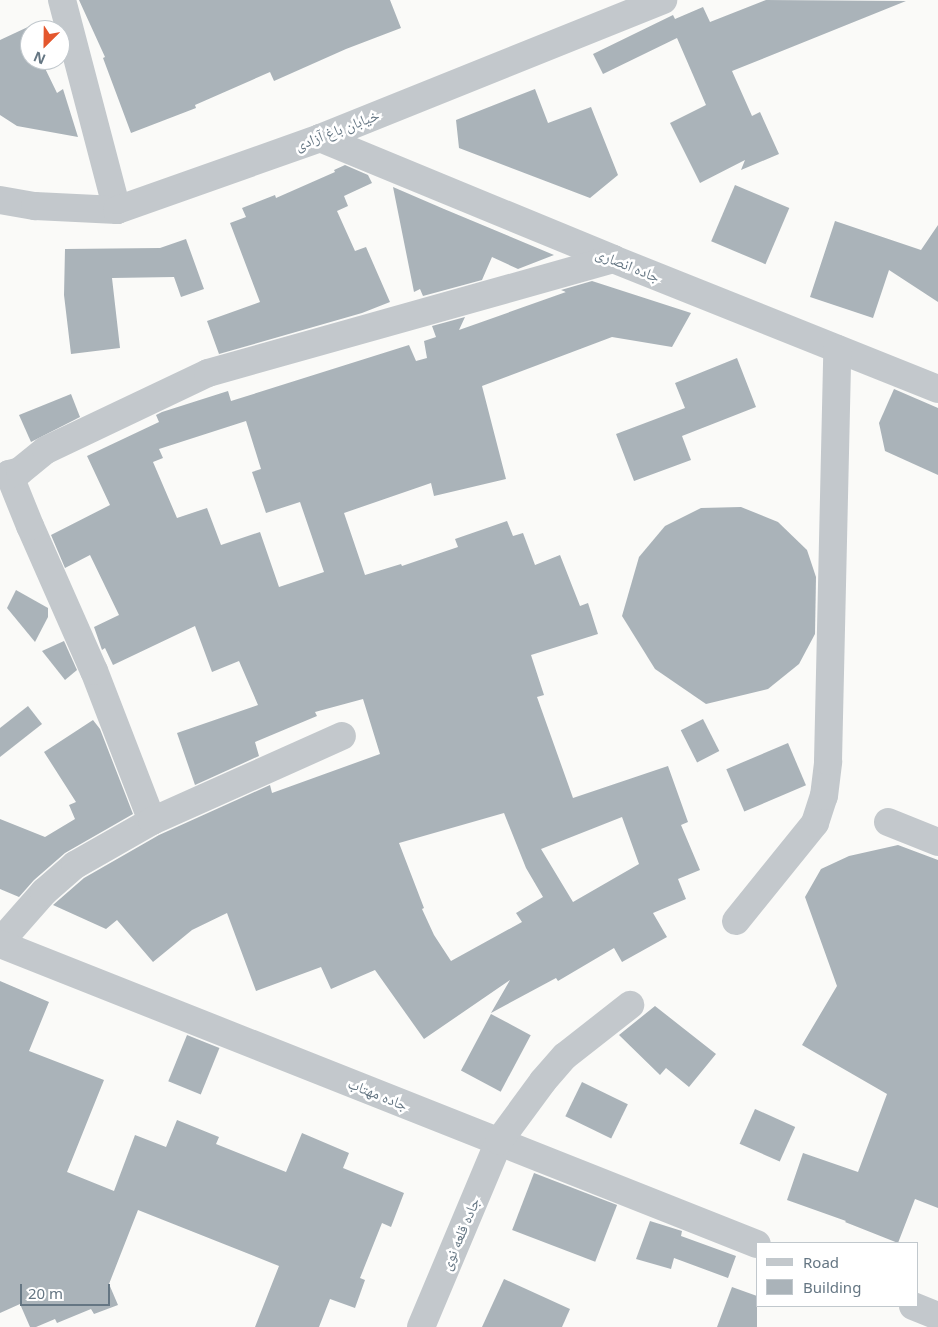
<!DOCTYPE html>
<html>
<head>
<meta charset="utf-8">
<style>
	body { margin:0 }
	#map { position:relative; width:938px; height:1327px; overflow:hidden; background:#fafaf8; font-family:"Noto Sans","Noto Naskh Arabic",sans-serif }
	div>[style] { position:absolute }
	.building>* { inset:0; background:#aab3b9; transform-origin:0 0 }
	.minor>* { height:28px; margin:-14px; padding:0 14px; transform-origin:14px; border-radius:14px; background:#c3c8cc }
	span { translate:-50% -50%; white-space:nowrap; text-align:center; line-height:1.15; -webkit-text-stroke:5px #fff; paint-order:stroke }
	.street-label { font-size:15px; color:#657683 }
	.legend { position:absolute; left:756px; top:1242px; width:162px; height:65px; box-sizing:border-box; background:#fff; border:1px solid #c1c8cd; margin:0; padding:6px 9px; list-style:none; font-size:15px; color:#657683 }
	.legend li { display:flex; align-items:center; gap:10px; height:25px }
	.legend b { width:25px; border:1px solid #c1c8cd }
	.north { position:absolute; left:20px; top:20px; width:50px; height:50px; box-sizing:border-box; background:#fff; border:1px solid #c1c8cd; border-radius:50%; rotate:203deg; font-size:14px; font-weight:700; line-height:20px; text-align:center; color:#657683 }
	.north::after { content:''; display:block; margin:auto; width:18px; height:22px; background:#e4572e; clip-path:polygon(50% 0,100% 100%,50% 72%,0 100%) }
	.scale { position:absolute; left:20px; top:1284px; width:90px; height:22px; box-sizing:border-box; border:2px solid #657683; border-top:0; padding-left:6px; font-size:15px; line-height:18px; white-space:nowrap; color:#657683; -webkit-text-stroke:4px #fff; paint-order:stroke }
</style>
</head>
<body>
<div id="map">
	<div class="building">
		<i style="clip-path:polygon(79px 0,390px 0,401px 28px,346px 49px,274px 81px,270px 72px,195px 105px,196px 108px,131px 133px,103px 58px,105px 57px)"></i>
		<i style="clip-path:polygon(766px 0,906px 1px,732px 71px,752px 116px,760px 112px,779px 154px,741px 170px,745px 160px,700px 183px,670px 123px,706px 105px,677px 38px,603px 74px,593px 54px,673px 15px,675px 19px,703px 7px,710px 22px)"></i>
		<i style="clip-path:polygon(30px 26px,30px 60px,41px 60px,57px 93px,63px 89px,78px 137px,17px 126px,0 115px,0 40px)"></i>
		<i style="clip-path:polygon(535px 89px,548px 123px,591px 107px,618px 175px,590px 198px,459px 148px,456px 120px)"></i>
		<i style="clip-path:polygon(345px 165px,368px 175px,372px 183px,344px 196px,348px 206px,337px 211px,355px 251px,366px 247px,390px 302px,362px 313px,219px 354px,207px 321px,260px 302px,230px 223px,246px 217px,242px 208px,275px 195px,276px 198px,335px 172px,334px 170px)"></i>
		<i style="left:735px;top:185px;width:59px;height:61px;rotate:23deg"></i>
		<i style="clip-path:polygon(393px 187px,444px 209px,554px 255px,518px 269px,492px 257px,482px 280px,423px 296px,420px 289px,414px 292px)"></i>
		<i style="clip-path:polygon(835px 221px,921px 250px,938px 225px,938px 302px,889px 270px,873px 318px,810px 297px)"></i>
		<i style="clip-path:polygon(186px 239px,204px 289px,181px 297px,174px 277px,112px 278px,120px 348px,71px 354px,64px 295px,65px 249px,160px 248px)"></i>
		<i style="clip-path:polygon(evenodd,592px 281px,691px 313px,672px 347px,612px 337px,482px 386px,506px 479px,434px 496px,431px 483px,344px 513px,365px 575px,401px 564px,402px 566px,458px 547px,455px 539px,507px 521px,513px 536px,523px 533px,535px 565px,560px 555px,580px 606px,588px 603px,598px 634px,531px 655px,544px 695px,537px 697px,573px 798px,668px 766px,688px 822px,681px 825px,700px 870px,678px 879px,686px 899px,653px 913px,667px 937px,622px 962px,614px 948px,558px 981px,556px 978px,491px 1013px,510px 980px,424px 1039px,375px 970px,331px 989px,321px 967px,256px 991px,227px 913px,192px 930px,153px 962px,117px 920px,106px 929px,53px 905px,84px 878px,159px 835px,270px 785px,272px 793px,380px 754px,363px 699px,315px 712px,317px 716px,255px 742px,259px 756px,195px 785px,177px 733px,258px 705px,239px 661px,212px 672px,195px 626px,113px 665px,105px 648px,102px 650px,94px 627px,119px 615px,90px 555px,65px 568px,51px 535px,110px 505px,87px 456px,159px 422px,156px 415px,162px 412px,228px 391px,231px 401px,409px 345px,416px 361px,427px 358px,424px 341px,436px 337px,432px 326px,465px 317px,459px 330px,566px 292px,561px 290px,592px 281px,246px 421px,261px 469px,252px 472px,266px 513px,300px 502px,324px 572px,279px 587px,260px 532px,221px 545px,207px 508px,177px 518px,153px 462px,163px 458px,159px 449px,246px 421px,592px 281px,504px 813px,526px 868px,543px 897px,516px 913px,522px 922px,451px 961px,434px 935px,422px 909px,424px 908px,399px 843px,504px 813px,592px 281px,622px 817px,639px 864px,573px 902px,541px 849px,622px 817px)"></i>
		<i style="clip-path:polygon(737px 358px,756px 407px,682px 436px,691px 460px,634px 481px,616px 434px,685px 408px,675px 383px)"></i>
		<i style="clip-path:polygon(894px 389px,938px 408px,938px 475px,885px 451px,879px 423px)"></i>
		<i style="clip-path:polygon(71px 394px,80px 417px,31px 442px,19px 415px)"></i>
		<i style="clip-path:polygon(741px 507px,778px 522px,807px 550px,816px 577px,815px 634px,799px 664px,768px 689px,706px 704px,655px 669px,622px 616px,639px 557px,665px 526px,701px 508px)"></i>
		<i style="clip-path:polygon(16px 590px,48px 608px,48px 617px,35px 642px,7px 608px)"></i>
		<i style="clip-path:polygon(64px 641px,77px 670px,65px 680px,42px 651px)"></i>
		<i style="clip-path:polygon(28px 706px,42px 724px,0 757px,0 728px)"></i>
		<i style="left:703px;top:719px;width:36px;height:25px;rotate:63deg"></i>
		<i style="clip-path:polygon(93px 720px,100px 729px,133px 814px,65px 853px,34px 880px,19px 897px,0 889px,0 819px,45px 837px,75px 819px,69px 805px,76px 802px,44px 752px)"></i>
		<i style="left:788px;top:743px;width:46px;height:67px;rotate:67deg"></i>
		<i style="clip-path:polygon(898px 845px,938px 860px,938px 1208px,915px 1199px,898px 1243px,845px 1222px,846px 1221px,787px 1200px,803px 1153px,858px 1172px,887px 1094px,802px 1045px,837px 986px,805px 897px,821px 869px,849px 856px)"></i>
		<i style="clip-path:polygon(0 981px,49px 1002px,29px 1051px,104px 1080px,67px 1172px,114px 1191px,135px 1135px,166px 1147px,177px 1120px,219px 1137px,216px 1144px,286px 1172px,302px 1133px,349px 1153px,343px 1168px,404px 1193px,391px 1227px,382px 1223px,360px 1278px,365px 1280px,355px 1308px,330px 1299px,319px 1327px,255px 1327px,279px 1266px,138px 1210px,109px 1284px,118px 1305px,94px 1314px,91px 1309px,57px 1323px,55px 1319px,36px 1327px,30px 1327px,20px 1304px,0 1313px)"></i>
		<i style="clip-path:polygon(655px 1006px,716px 1054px,689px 1087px,666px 1068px,660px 1075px,619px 1035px)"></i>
		<i style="left:491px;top:1014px;width:45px;height:64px;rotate:28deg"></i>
		<i style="left:187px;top:1035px;width:35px;height:50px;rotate:22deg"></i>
		<i style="left:582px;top:1082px;width:51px;height:38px;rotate:26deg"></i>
		<i style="left:755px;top:1109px;width:44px;height:38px;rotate:24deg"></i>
		<i style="left:534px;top:1173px;width:89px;height:61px;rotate:21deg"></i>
		<i style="clip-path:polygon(650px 1221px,682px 1231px,681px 1236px,736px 1256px,728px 1278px,674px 1258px,671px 1269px,636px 1259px)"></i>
		<i style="clip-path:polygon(504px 1279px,570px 1309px,562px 1327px,482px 1327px)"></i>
		<i style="clip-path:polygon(732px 1287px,757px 1296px,757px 1327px,717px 1327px)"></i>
	</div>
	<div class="minor">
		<i style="left:62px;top:0;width:217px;rotate:75.3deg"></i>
		<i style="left:320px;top:138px;width:317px;rotate:22.4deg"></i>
		<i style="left:613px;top:259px;width:350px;rotate:21.8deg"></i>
		<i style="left:0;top:200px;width:36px;rotate:10deg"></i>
		<i style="left:35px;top:206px;width:82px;rotate:2.8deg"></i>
		<i style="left:117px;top:210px;width:215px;rotate:-19.5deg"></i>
		<i style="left:320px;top:138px;width:370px;rotate:-21.9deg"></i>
		<i style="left:152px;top:821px;width:161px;rotate:-111.1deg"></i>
		<i style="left:94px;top:671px;width:158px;rotate:-113.8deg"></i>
		<i style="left:30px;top:526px;width:56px;rotate:-112deg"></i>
		<i style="left:9px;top:474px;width:11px;rotate:-15deg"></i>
		<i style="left:20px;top:471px;width:33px;rotate:-39deg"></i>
		<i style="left:46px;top:450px;width:179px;rotate:-25.4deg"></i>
		<i style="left:208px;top:373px;width:421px;rotate:-15.7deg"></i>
		<i style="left:888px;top:822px;width:54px;rotate:21.8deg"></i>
		<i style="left:736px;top:921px;width:126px;rotate:-51.1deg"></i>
		<i style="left:815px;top:823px;width:28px;rotate:-72deg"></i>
		<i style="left:824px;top:796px;width:35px;rotate:-83deg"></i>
		<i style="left:828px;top:761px;width:412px;rotate:-88.7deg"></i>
		<i style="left:0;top:942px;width:67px;rotate:-48.7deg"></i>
		<i style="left:44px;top:892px;width:41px;rotate:-41.1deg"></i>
		<i style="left:75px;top:865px;width:89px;rotate:-29.7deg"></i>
		<i style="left:152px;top:821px;width:208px;rotate:-24.1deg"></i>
		<i style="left:0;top:944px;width:814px;rotate:21.62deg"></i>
		<i style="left:913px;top:1306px;width:27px;rotate:22deg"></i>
		<i style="left:421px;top:1327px;width:202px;rotate:-67.2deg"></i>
		<i style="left:499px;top:1141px;width:74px;rotate:-53.7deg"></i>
		<i style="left:543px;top:1081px;width:33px;rotate:-49deg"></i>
		<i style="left:565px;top:1056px;width:83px;rotate:-38.1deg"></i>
	</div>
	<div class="street-label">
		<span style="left:337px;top:130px;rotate:-21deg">خیابان باغ آزادی</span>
		<span style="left:628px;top:265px;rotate:22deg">جاده انصاری</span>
		<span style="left:378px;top:1094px;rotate:22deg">جاده مهتاب</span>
		<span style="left:460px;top:1234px;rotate:-67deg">جاده قلعه نوی</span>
	</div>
	<ul class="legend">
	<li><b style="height:6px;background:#c3c8cc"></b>Road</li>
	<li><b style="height:14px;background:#aab3b9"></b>Building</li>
	</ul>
	<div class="north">N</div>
	<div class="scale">20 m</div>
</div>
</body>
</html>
